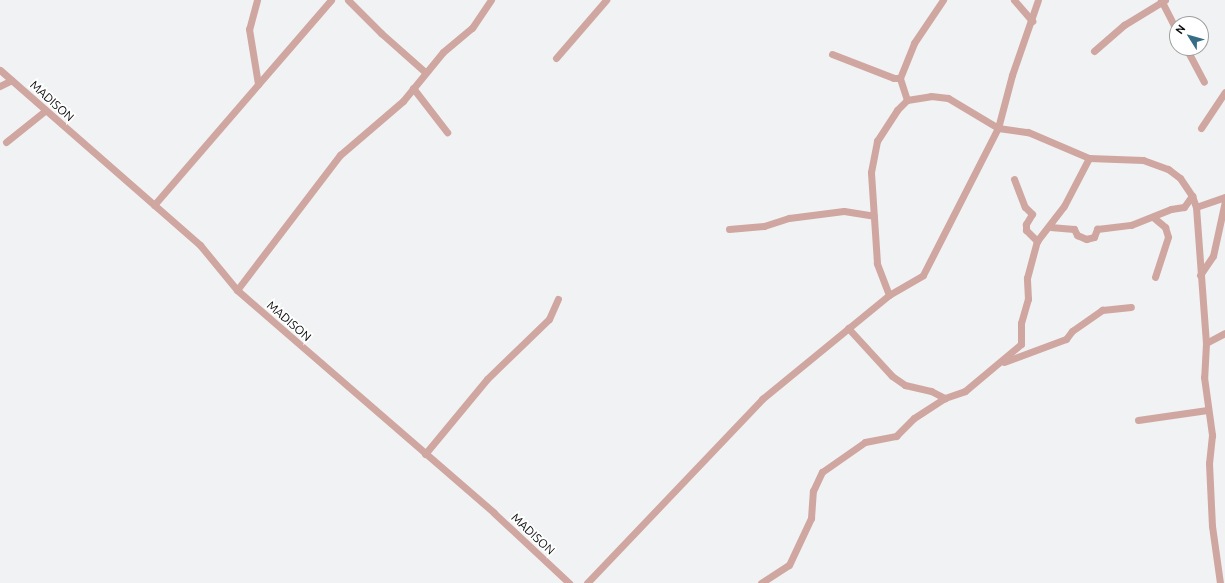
<!DOCTYPE html>
<html>
<head>
<meta charset="utf-8">
<style>
	body { margin:0 }
	#map { position:relative; width:1225px; height:583px; overflow:hidden; background:#f1f2f4; font-family:Ubuntu,sans-serif }
	div>[style] { position:absolute }
	.minor>* { height:7px; margin:-3.5px; padding:0 3.5px; transform-origin:3.5px; border-radius:3.5px; background:#d0a6a1 }
	span { translate:-50% -50%; white-space:nowrap; text-align:center; line-height:1.15; -webkit-text-stroke:3.5px #fff; paint-order:stroke }
	.street-label { font-size:12px; color:#0b0c0c }
	.north { position:absolute; left:1169px; top:16px; width:40px; height:40px; box-sizing:border-box; background:#fff; border:1px solid #9d9e9e; border-radius:50%; rotate:307deg; font-size:11px; font-weight:700; line-height:16px; text-align:center; color:#0b0c0c }
	.north::after { content:''; display:block; margin:auto; width:14px; height:18px; background:#356d87; clip-path:polygon(50% 0,100% 100%,50% 72%,0 100%) }
</style>
</head>
<body>
<div id="map">
	<div class="minor">
		<i style="left:257px;top:0;width:30px;rotate:105deg"></i>
		<i style="left:249px;top:29px;width:56px;rotate:80.7deg"></i>
		<i style="left:348px;top:0;width:47px;rotate:45deg"></i>
		<i style="left:381px;top:33px;width:59px;rotate:41.6deg"></i>
		<i style="left:1014px;top:0;width:28px;rotate:49deg"></i>
		<i style="left:1161px;top:0;width:35px;rotate:63deg"></i>
		<i style="left:1186px;top:48px;width:38px;rotate:62deg"></i>
		<i style="left:1094px;top:51px;width:40px;rotate:-41deg"></i>
		<i style="left:1124px;top:25px;width:48px;rotate:-31.4deg"></i>
		<i style="left:832px;top:54px;width:66px;rotate:21.2deg"></i>
		<i style="left:894px;top:78px;width:6px"></i>
		<i style="left:556px;top:58px;width:77px;rotate:-49.2deg"></i>
		<i style="left:0;top:70px;width:266px;rotate:41.2deg"></i>
		<i style="left:200px;top:245px;width:58px;rotate:50.6deg"></i>
		<i style="left:237px;top:290px;width:340px;rotate:40.9deg"></i>
		<i style="left:494px;top:513px;width:103px;rotate:43deg"></i>
		<i style="left:0;top:86px;width:13px;rotate:-27deg"></i>
		<i style="left:413px;top:88px;width:56px;rotate:52.3deg"></i>
		<i style="left:907px;top:100px;width:23px;rotate:-108deg"></i>
		<i style="left:900px;top:78px;width:38px;rotate:-68deg"></i>
		<i style="left:914px;top:43px;width:52px;rotate:-56deg"></i>
		<i style="left:1201px;top:128px;width:43px;rotate:-56.3deg"></i>
		<i style="left:6px;top:142px;width:51px;rotate:-38.7deg"></i>
		<i style="left:1014px;top:179px;width:30px;rotate:69deg"></i>
		<i style="left:1025px;top:207px;width:10px;rotate:45deg"></i>
		<i style="left:1032px;top:214px;width:12px;rotate:121deg"></i>
		<i style="left:1026px;top:224px;width:6px;rotate:90deg"></i>
		<i style="left:1026px;top:230px;width:16px;rotate:45deg"></i>
		<i style="left:154px;top:205px;width:271px;rotate:-49.2deg"></i>
		<i style="left:1196px;top:207px;width:31px;rotate:-19deg"></i>
		<i style="left:1153px;top:217px;width:16px;rotate:40deg"></i>
		<i style="left:1165px;top:227px;width:10px;rotate:73deg"></i>
		<i style="left:1168px;top:237px;width:42px;rotate:108deg"></i>
		<i style="left:1050px;top:227px;width:24px;rotate:5deg"></i>
		<i style="left:1074px;top:229px;width:7px;rotate:63deg"></i>
		<i style="left:1077px;top:235px;width:10px;rotate:24deg"></i>
		<i style="left:1086px;top:239px;width:8px;rotate:-14deg"></i>
		<i style="left:1094px;top:237px;width:9px;rotate:-69deg"></i>
		<i style="left:1097px;top:229px;width:34px;rotate:-7deg"></i>
		<i style="left:1131px;top:225px;width:43px;rotate:-21.8deg"></i>
		<i style="left:1171px;top:209px;width:13px;rotate:-9deg"></i>
		<i style="left:1184px;top:207px;width:14px;rotate:-54deg"></i>
		<i style="left:729px;top:229px;width:35px;rotate:-5deg"></i>
		<i style="left:764px;top:226px;width:26px;rotate:-18deg"></i>
		<i style="left:789px;top:218px;width:55px;rotate:-7.3deg"></i>
		<i style="left:844px;top:211px;width:30px;rotate:9deg"></i>
		<i style="left:1200px;top:275px;width:23px;rotate:-56deg"></i>
		<i style="left:1213px;top:256px;width:56px;rotate:-77.7deg"></i>
		<i style="left:237px;top:290px;width:170px;rotate:-52.7deg"></i>
		<i style="left:340px;top:155px;width:83px;rotate:-40.6deg"></i>
		<i style="left:403px;top:101px;width:63px;rotate:-50.8deg"></i>
		<i style="left:443px;top:52px;width:38px;rotate:-40deg"></i>
		<i style="left:472px;top:28px;width:34px;rotate:-56deg"></i>
		<i style="left:889px;top:295px;width:34px;rotate:-111deg"></i>
		<i style="left:877px;top:263px;width:91px;rotate:-93.8deg"></i>
		<i style="left:871px;top:172px;width:32px;rotate:-79deg"></i>
		<i style="left:877px;top:141px;width:37px;rotate:-57deg"></i>
		<i style="left:897px;top:110px;width:14px;rotate:-45deg"></i>
		<i style="left:907px;top:100px;width:24px;rotate:-9deg"></i>
		<i style="left:931px;top:96px;width:17px;rotate:7deg"></i>
		<i style="left:948px;top:98px;width:58px;rotate:31deg"></i>
		<i style="left:998px;top:128px;width:55px;rotate:-75.2deg"></i>
		<i style="left:1012px;top:75px;width:79px;rotate:-70.9deg"></i>
		<i style="left:848px;top:328px;width:65px;rotate:47.5deg"></i>
		<i style="left:892px;top:376px;width:16px;rotate:35deg"></i>
		<i style="left:905px;top:385px;width:27px;rotate:13deg"></i>
		<i style="left:931px;top:391px;width:16px;rotate:27deg"></i>
		<i style="left:945px;top:398px;width:21px;rotate:-19deg"></i>
		<i style="left:965px;top:391px;width:73px;rotate:-40deg"></i>
		<i style="left:1021px;top:344px;width:21px;rotate:-90deg"></i>
		<i style="left:1021px;top:323px;width:25px;rotate:-74deg"></i>
		<i style="left:1028px;top:299px;width:21px;rotate:-93deg"></i>
		<i style="left:1027px;top:278px;width:38px;rotate:-75deg"></i>
		<i style="left:1037px;top:241px;width:44px;rotate:-52.4deg"></i>
		<i style="left:1064px;top:206px;width:54px;rotate:-62.5deg"></i>
		<i style="left:1089px;top:158px;width:54px;rotate:2.1deg"></i>
		<i style="left:1143px;top:160px;width:27px;rotate:20deg"></i>
		<i style="left:1168px;top:169px;width:15px;rotate:37deg"></i>
		<i style="left:1180px;top:178px;width:22px;rotate:56deg"></i>
		<i style="left:1192px;top:196px;width:12px;rotate:70deg"></i>
		<i style="left:1196px;top:207px;width:136px;rotate:85.8deg"></i>
		<i style="left:1206px;top:343px;width:34px;rotate:93deg"></i>
		<i style="left:1204px;top:377px;width:59px;rotate:82.1deg"></i>
		<i style="left:1212px;top:435px;width:28px;rotate:96deg"></i>
		<i style="left:1209px;top:463px;width:63px;rotate:87.3deg"></i>
		<i style="left:1212px;top:526px;width:58px;rotate:82deg"></i>
		<i style="left:1206px;top:343px;width:21px;rotate:-28deg"></i>
		<i style="left:1004px;top:362px;width:66px;rotate:-20.4deg"></i>
		<i style="left:1066px;top:339px;width:10px;rotate:-53deg"></i>
		<i style="left:1072px;top:331px;width:37px;rotate:-35deg"></i>
		<i style="left:1102px;top:310px;width:29px;rotate:-6deg"></i>
		<i style="left:1138px;top:420px;width:70px;rotate:-8.2deg"></i>
		<i style="left:425px;top:454px;width:97px;rotate:-50.4deg"></i>
		<i style="left:487px;top:379px;width:86px;rotate:-44.1deg"></i>
		<i style="left:549px;top:319px;width:22px;rotate:-66deg"></i>
		<i style="left:587px;top:583px;width:254px;rotate:-46.4deg"></i>
		<i style="left:762px;top:399px;width:164px;rotate:-39.3deg"></i>
		<i style="left:889px;top:295px;width:39px;rotate:-30deg"></i>
		<i style="left:923px;top:275px;width:165px;rotate:-63deg"></i>
		<i style="left:998px;top:128px;width:30px;rotate:8deg"></i>
		<i style="left:1028px;top:132px;width:66px;rotate:23.1deg"></i>
		<i style="left:761px;top:583px;width:33px;rotate:-33deg"></i>
		<i style="left:789px;top:565px;width:52px;rotate:-64.9deg"></i>
		<i style="left:811px;top:518px;width:27px;rotate:-86deg"></i>
		<i style="left:813px;top:491px;width:21px;rotate:-65deg"></i>
		<i style="left:822px;top:472px;width:52px;rotate:-34.9deg"></i>
		<i style="left:865px;top:442px;width:32px;rotate:-11deg"></i>
		<i style="left:896px;top:436px;width:25px;rotate:-45deg"></i>
		<i style="left:914px;top:418px;width:37px;rotate:-33deg"></i>
	</div>
	<div class="street-label">
		<span style="left:52px;top:101px;rotate:42deg">MADISON</span>
		<span style="left:289px;top:321px;rotate:41deg">MADISON</span>
		<span style="left:533px;top:534px;rotate:43deg">MADISON</span>
	</div>
	<div class="north">N</div>
</div>
</body>
</html>
